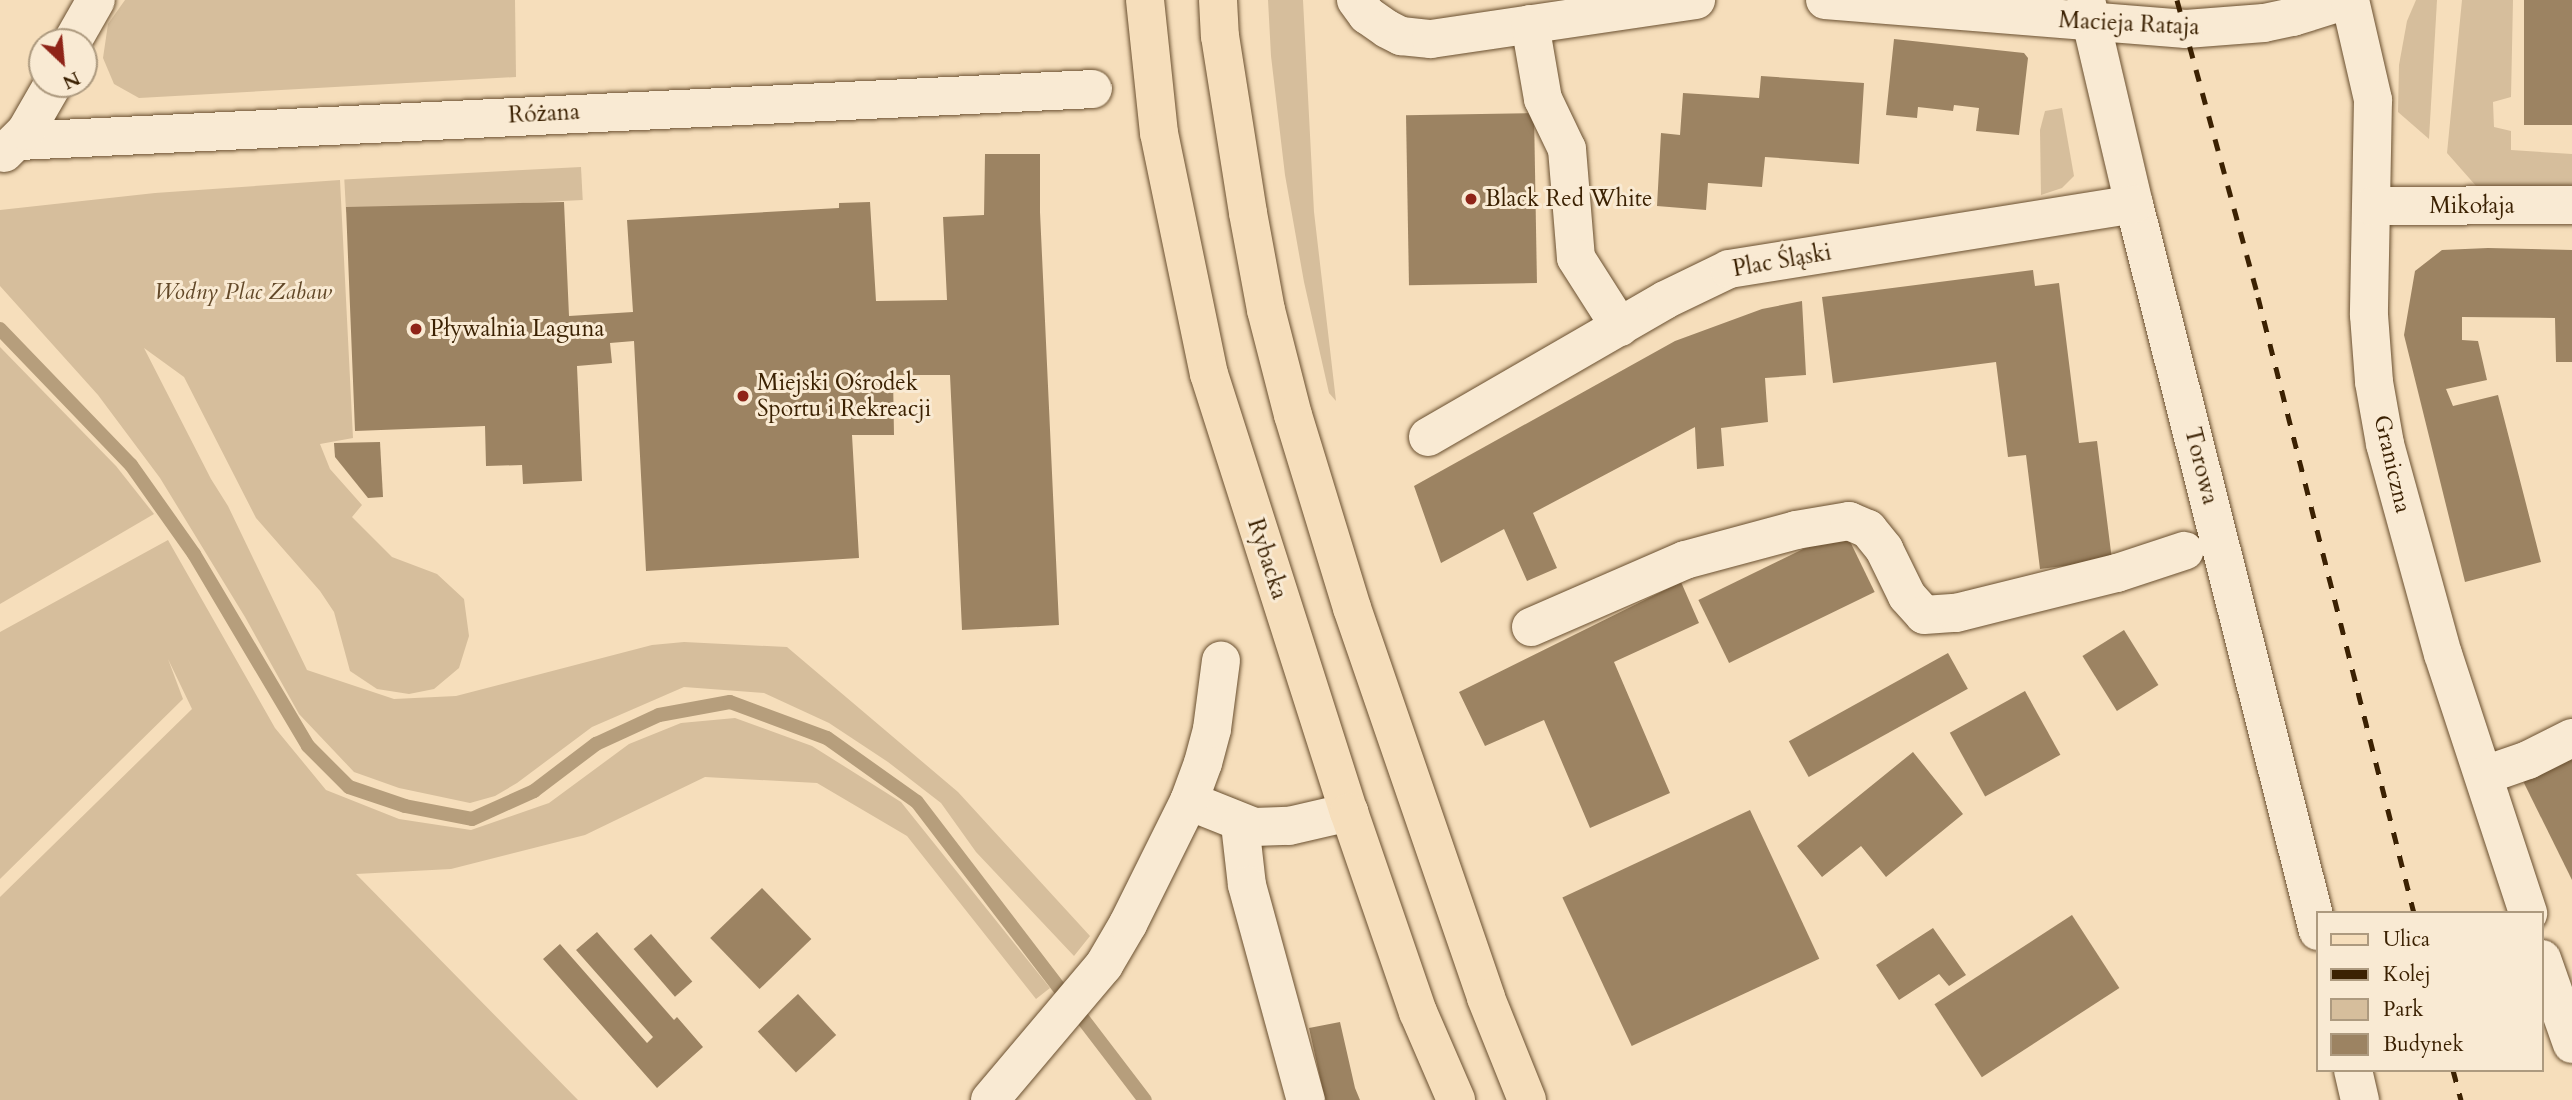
<!DOCTYPE html>
<html>
<head>
<meta charset="utf-8">
<style>
	body { margin:0 }
	#map { position:relative; width:2572px; height:1100px; overflow:hidden; background:#f6debb; font-family:Cardo,serif }
	div>[style] { position:absolute }
	.green>* { inset:0; background:#d6be9c; transform-origin:0 0 }
	.stream>* { height:14px; margin:-7px; padding:0 7px; transform-origin:7px; border-radius:7px; background:#b69e7c }
	.building>* { inset:0; background:#9c8362; transform-origin:0 0 }
	.roads { filter:drop-shadow(0 0 2px #6a5030) drop-shadow(0 0 2px #6a5030) }
	.minor>* { height:38px; margin:-19px; padding:0 19px; transform-origin:19px; border-radius:19px; background:#f9ead3 }
	.major>* { height:38px; margin:-19px; padding:0 19px; transform-origin:19px; border-radius:19px; background:#f6debb }
	.rail>* { height:5px; margin-top:-2.5px; transform-origin:0; background:repeating-linear-gradient(90deg,#3b2102 0 12px,transparent 0 24px) }
	.dots>* { width:19px; height:19px; translate:-50% -50%; box-sizing:border-box; border:4px solid #f9ead3; border-radius:50% }
	span { translate:-50% -50%; white-space:nowrap; text-align:center; line-height:1.15; -webkit-text-stroke:6px #f9ead3; paint-order:stroke }
	.street-label { font-size:23px; color:#3b2102 }
	.poi-label { font-size:23px; color:#3b2102 }
	.left { translate:0 -50%; text-align:left }
	.park-label { font-size:23px; color:#624828; font-style:italic }
	.legend { position:absolute; left:2316px; top:911px; width:228px; height:161px; box-sizing:border-box; background:#f9ead3; border:2px solid #ad9a7f; margin:0; padding:9px 12px; list-style:none; font-size:21px; color:#3b2102 }
	.legend li { display:flex; align-items:center; gap:14px; height:35px }
	.legend b { width:35px; border:2px solid #ad9a7f }
	.north { position:absolute; left:28px; top:28px; width:70px; height:70px; box-sizing:border-box; background:#f9ead3; border:2px solid #ad9a7f; border-radius:50%; rotate:154deg; font-size:19px; font-weight:700; line-height:28px; text-align:center; color:#3b2102 }
	.north::after { content:''; display:block; margin:auto; width:24px; height:32px; background:#8f2418; clip-path:polygon(50% 0,100% 100%,50% 72%,0 100%) }
</style>
</head>
<body>
<div id="map">
	<div class="green">
		<i style="clip-path:polygon(125px 0,515px 0,516px 77px,139px 98px,114px 84px,103px 58px,108px 24px)"></i>
		<i style="clip-path:polygon(1268px 0,1303px 0,1314px 212px,1336px 401px,1329px 393px,1304px 282px,1285px 175px,1271px 56px)"></i>
		<i style="clip-path:polygon(2416px 0,2437px 0,2429px 139px,2398px 112px,2399px 65px,2407px 21px)"></i>
		<i style="clip-path:polygon(2462px 0,2513px 0,2511px 97px,2493px 102px,2494px 127px,2511px 131px,2511px 150px,2572px 154px,2572px 185px,2477px 187px,2447px 153px)"></i>
		<i style="clip-path:polygon(2062px 108px,2074px 176px,2062px 188px,2041px 195px,2040px 130px,2045px 111px)"></i>
		<i style="left:581px;top:167px;width:33px;height:237px;rotate:87deg"></i>
		<i style="clip-path:polygon(340px 180px,353px 438px,320px 444px,330px 469px,362px 505px,352px 517px,392px 557px,437px 574px,464px 599px,469px 636px,459px 668px,434px 689px,409px 694px,377px 689px,350px 671px,334px 612px,320px 591px,256px 518px,184px 377px,144px 348px,211px 479px,228px 506px,307px 670px,394px 699px,456px 696px,652px 645px,684px 642px,787px 647px,958px 792px,1090px 936px,1074px 956px,976px 852px,941px 803px,888px 762px,829px 723px,764px 693px,684px 687px,592px 727px,517px 783px,495px 796px,470px 803px,399px 788px,354px 772px,299px 714px,245px 617px,160px 478px,98px 395px,0 286px,0 210px,155px 193px)"></i>
		<i style="clip-path:polygon(0 347px,116px 466px,154px 514px,0 604px)"></i>
		<i style="clip-path:polygon(168px 540px,275px 728px,326px 790px,399px 819px,471px 830px,549px 803px,629px 744px,681px 723px,735px 718px,812px 746px,901px 802px,1050px 988px,1036px 999px,907px 836px,817px 783px,705px 777px,585px 835px,451px 869px,356px 874px,578px 1100px,0 1100px,0 897px,192px 709px,168px 659px,183px 699px,0 879px,0 632px)"></i>
	</div>
	<div class="stream">
		<i style="left:0;top:329px;width:189px;rotate:46.1deg"></i>
		<i style="left:131px;top:465px;width:109px;rotate:54.7deg"></i>
		<i style="left:194px;top:554px;width:223px;rotate:59.3deg"></i>
		<i style="left:308px;top:746px;width:58px;rotate:45deg"></i>
		<i style="left:349px;top:787px;width:59px;rotate:18.7deg"></i>
		<i style="left:405px;top:806px;width:68px;rotate:11deg"></i>
		<i style="left:472px;top:819px;width:68px;rotate:-24.3deg"></i>
		<i style="left:534px;top:791px;width:78px;rotate:-37.2deg"></i>
		<i style="left:596px;top:744px;width:69px;rotate:-24.7deg"></i>
		<i style="left:659px;top:715px;width:72px;rotate:-10.4deg"></i>
		<i style="left:730px;top:702px;width:103px;rotate:20.4deg"></i>
		<i style="left:827px;top:738px;width:110px;rotate:35.4deg"></i>
		<i style="left:917px;top:802px;width:375px;rotate:52.6deg"></i>
	</div>
	<div class="building">
		<i style="left:2524px;top:0;width:48px;height:125px"></i>
		<i style="clip-path:polygon(1894px 39px,2024px 53px,2028px 58px,2019px 135px,1976px 131px,1979px 108px,1954px 105px,1953px 111px,1918px 107px,1917px 118px,1886px 115px)"></i>
		<i style="clip-path:polygon(1761px 76px,1864px 83px,1859px 164px,1765px 157px,1762px 187px,1708px 183px,1706px 210px,1657px 206px,1661px 133px,1680px 135px,1683px 93px,1759px 98px)"></i>
		<i style="left:1534px;top:113px;width:170px;height:128px;rotate:89deg"></i>
		<i style="clip-path:polygon(985px 154px,1040px 154px,1040px 212px,1059px 625px,962px 630px,950px 375px,893px 375px,894px 435px,852px 435px,859px 558px,646px 571px,634px 341px,610px 343px,612px 363px,577px 366px,582px 481px,523px 484px,522px 465px,486px 466px,485px 426px,355px 431px,346px 207px,564px 202px,569px 316px,633px 312px,627px 220px,839px 208px,839px 203px,870px 202px,876px 301px,947px 300px,943px 217px,984px 215px)"></i>
		<i style="clip-path:polygon(2488px 248px,2572px 250px,2572px 362px,2556px 362px,2555px 318px,2462px 317px,2462px 340px,2478px 341px,2487px 380px,2446px 389px,2453px 406px,2498px 395px,2541px 562px,2465px 582px,2404px 335px,2415px 271px,2442px 250px)"></i>
		<i style="clip-path:polygon(2033px 270px,2035px 286px,2059px 283px,2079px 443px,2097px 441px,2112px 560px,2040px 569px,2026px 455px,2008px 457px,1996px 362px,1833px 383px,1822px 297px)"></i>
		<i style="clip-path:polygon(1802px 301px,1806px 375px,1765px 378px,1768px 422px,1721px 428px,1724px 466px,1697px 469px,1695px 427px,1533px 513px,1557px 568px,1527px 581px,1504px 529px,1441px 563px,1414px 486px,1675px 341px,1762px 309px)"></i>
		<i style="clip-path:polygon(380px 442px,383px 497px,368px 498px,335px 457px,334px 443px)"></i>
		<i style="left:1844px;top:529px;width:70px;height:162px;rotate:64deg"></i>
		<i style="clip-path:polygon(1681px 582px,1699px 623px,1614px 662px,1670px 793px,1590px 828px,1544px 720px,1485px 746px,1459px 692px)"></i>
		<i style="left:2124px;top:630px;width:65px;height:49px;rotate:58deg"></i>
		<i style="left:1948px;top:653px;width:41px;height:182px;rotate:61deg"></i>
		<i style="left:2025px;top:691px;width:73px;height:86px;rotate:61deg"></i>
		<i style="clip-path:polygon(1913px 752px,1963px 814px,1886px 877px,1861px 846px,1822px 877px,1797px 846px)"></i>
		<i style="clip-path:polygon(2572px 757px,2572px 880px,2523px 781px)"></i>
		<i style="left:1750px;top:810px;width:164px;height:207px;rotate:65deg"></i>
		<i style="left:762px;top:888px;width:71px;height:72px;rotate:46deg"></i>
		<i style="left:2072px;top:915px;width:87px;height:164px;rotate:57deg"></i>
		<i style="clip-path:polygon(1933px 928px,1966px 975px,1949px 986px,1939px 974px,1899px 1000px,1876px 965px)"></i>
		<i style="clip-path:polygon(597px 932px,674px 1020px,677px 1017px,703px 1047px,657px 1088px,543px 959px,560px 944px,647px 1043px,653px 1037px,576px 950px)"></i>
		<i style="left:651px;top:934px;width:63px;height:23px;rotate:49deg"></i>
		<i style="left:798px;top:994px;width:56px;height:55px;rotate:47deg"></i>
		<i style="clip-path:polygon(1340px 1022px,1355px 1088px,1360px 1100px,1325px 1100px,1309px 1028px)"></i>
	</div>
	<div class="roads">
		<div class="minor">
			<i style="left:1356px;top:0;width:19px;rotate:54deg"></i>
			<i style="left:1367px;top:15px;width:24px;rotate:35deg"></i>
			<i style="left:1387px;top:29px;width:16px;rotate:27deg"></i>
			<i style="left:1401px;top:36px;width:30px;rotate:6deg"></i>
			<i style="left:1431px;top:39px;width:268px;rotate:-8.4deg"></i>
			<i style="left:1825px;top:0;width:362px;rotate:4.6deg"></i>
			<i style="left:2186px;top:29px;width:78px;rotate:-4.4deg"></i>
			<i style="left:2264px;top:23px;width:30px;rotate:-12deg"></i>
			<i style="left:2293px;top:17px;width:57px;rotate:-17.5deg"></i>
			<i style="left:2086px;top:0;width:210px;rotate:76.8deg"></i>
			<i style="left:2134px;top:204px;width:750px;rotate:75.8deg"></i>
			<i style="left:2350px;top:0;width:103px;rotate:77deg"></i>
			<i style="left:2373px;top:100px;width:215px;rotate:91.1deg"></i>
			<i style="left:2369px;top:315px;width:67px;rotate:85.7deg"></i>
			<i style="left:2374px;top:382px;width:63px;rotate:79.9deg"></i>
			<i style="left:2385px;top:444px;width:218px;rotate:74.6deg"></i>
			<i style="left:2443px;top:654px;width:273px;rotate:71.8deg"></i>
			<i style="left:1530px;top:24px;width:76px;rotate:80.2deg"></i>
			<i style="left:1543px;top:99px;width:55px;rotate:64.4deg"></i>
			<i style="left:1567px;top:149px;width:109px;rotate:85.3deg"></i>
			<i style="left:1576px;top:258px;width:82px;rotate:57.5deg"></i>
			<i style="left:72px;top:42px;width:48px;rotate:-60.3deg"></i>
			<i style="left:19px;top:141px;width:1075px;rotate:-2.77deg"></i>
			<i style="left:4px;top:153px;width:31px;rotate:-45deg"></i>
			<i style="left:26px;top:131px;width:54px;rotate:-60.1deg"></i>
			<i style="left:2372px;top:206px;width:200px;rotate:-0.3deg"></i>
			<i style="left:1428px;top:437px;width:274px;rotate:-30deg"></i>
			<i style="left:1665px;top:300px;width:71px;rotate:-25.8deg"></i>
			<i style="left:1729px;top:269px;width:410px;rotate:-9.1deg"></i>
			<i style="left:1531px;top:627px;width:168px;rotate:-23.5deg"></i>
			<i style="left:1685px;top:560px;width:115px;rotate:-15.1deg"></i>
			<i style="left:1796px;top:530px;width:54px;rotate:-9.6deg"></i>
			<i style="left:1849px;top:521px;width:21px;rotate:23deg"></i>
			<i style="left:1868px;top:529px;width:26px;rotate:51deg"></i>
			<i style="left:1884px;top:549px;width:52px;rotate:63.9deg"></i>
			<i style="left:1907px;top:596px;width:25px;rotate:48deg"></i>
			<i style="left:1924px;top:615px;width:32px;rotate:-4deg"></i>
			<i style="left:1956px;top:613px;width:166px;rotate:-14deg"></i>
			<i style="left:2117px;top:573px;width:71px;rotate:-18.2deg"></i>
			<i style="left:2485px;top:775px;width:46px;rotate:-19.2deg"></i>
			<i style="left:2528px;top:760px;width:49px;rotate:-26.6deg"></i>
			<i style="left:1189px;top:801px;width:70px;rotate:21.8deg"></i>
			<i style="left:1254px;top:827px;width:35px;rotate:-2deg"></i>
			<i style="left:1289px;top:826px;width:62px;rotate:-13.1deg"></i>
			<i style="left:1240px;top:824px;width:61px;rotate:83.5deg"></i>
			<i style="left:1247px;top:885px;width:223px;rotate:74.7deg"></i>
			<i style="left:2542px;top:959px;width:90px;rotate:70.6deg"></i>
			<i style="left:2353px;top:1070px;width:31px;rotate:77deg"></i>
			<i style="left:990px;top:1100px;width:177px;rotate:-49.8deg"></i>
			<i style="left:1104px;top:965px;width:48px;rotate:-59.7deg"></i>
			<i style="left:1128px;top:924px;width:137px;rotate:-63.6deg"></i>
			<i style="left:1189px;top:801px;width:40px;rotate:-69.8deg"></i>
			<i style="left:1203px;top:763px;width:35px;rotate:-75deg"></i>
			<i style="left:1212px;top:729px;width:69px;rotate:-82.5deg"></i>
		</div>
		<div class="major">
			<i style="left:1145px;top:0;width:134px;rotate:84deg"></i>
			<i style="left:1159px;top:133px;width:246px;rotate:78.3deg"></i>
			<i style="left:1209px;top:374px;width:460px;rotate:72.3deg"></i>
			<i style="left:1349px;top:812px;width:212px;rotate:71deg"></i>
			<i style="left:1418px;top:1012px;width:96px;rotate:66.6deg"></i>
			<i style="left:1218px;top:0;width:36px;rotate:87deg"></i>
			<i style="left:1220px;top:36px;width:179px;rotate:81deg"></i>
			<i style="left:1248px;top:213px;width:99px;rotate:79.5deg"></i>
			<i style="left:1266px;top:310px;width:108px;rotate:75.6deg"></i>
			<i style="left:1293px;top:415px;width:202px;rotate:73deg"></i>
			<i style="left:1352px;top:608px;width:412px;rotate:71deg"></i>
			<i style="left:1486px;top:998px;width:110px;rotate:68.1deg"></i>
		</div>
	</div>
	<div class="rail">
		<i style="left:2177px;top:0;width:308px;rotate:74.7deg"></i>
		<i style="left:2258px;top:297px;width:635px;rotate:75.79deg"></i>
		<i style="left:2453px;top:1070px;width:31px;rotate:75deg"></i>
	</div>
	<div class="dots">
		<i style="left:1471px;top:199px;background:#8f2418"></i>
		<i style="left:416px;top:329px;background:#8f2418"></i>
		<i style="left:743px;top:396px;background:#8f2418"></i>
	</div>
	<div class="street-label">
		<span style="left:2129px;top:24px;rotate:3deg">Macieja Rataja</span>
		<span style="left:544px;top:114px;rotate:-3deg">Różana</span>
		<span style="left:2472px;top:206px">Mikołaja</span>
		<span style="left:1782px;top:261px;rotate:-10deg">Plac Śląski</span>
		<span style="left:2392px;top:464px;rotate:77deg">Graniczna</span>
		<span style="left:2201px;top:466px;rotate:76deg">Torowa</span>
		<span style="left:1267px;top:559px;rotate:72deg">Rybacka</span>
	</div>
	<div class="poi-label">
		<span class="left" style="left:1485px;top:199px">Black Red White</span>
		<span class="left" style="left:430px;top:329px">Pływalnia Laguna</span>
		<span class="left" style="left:757px;top:396px">Miejski Ośrodek<br>Sportu i Rekreacji</span>
	</div>
	<div class="park-label">
		<span style="left:243px;top:292px">Wodny Plac Zabaw</span>
	</div>
	<ul class="legend">
	<li><b style="height:9px;background:#f6debb"></b>Ulica</li>
	<li><b style="height:9px;background:#3b2102"></b>Kolej</li>
	<li><b style="height:19px;background:#d6be9c"></b>Park</li>
	<li><b style="height:19px;background:#9c8362"></b>Budynek</li>
	</ul>
	<div class="north">N</div>
</div>
</body>
</html>
